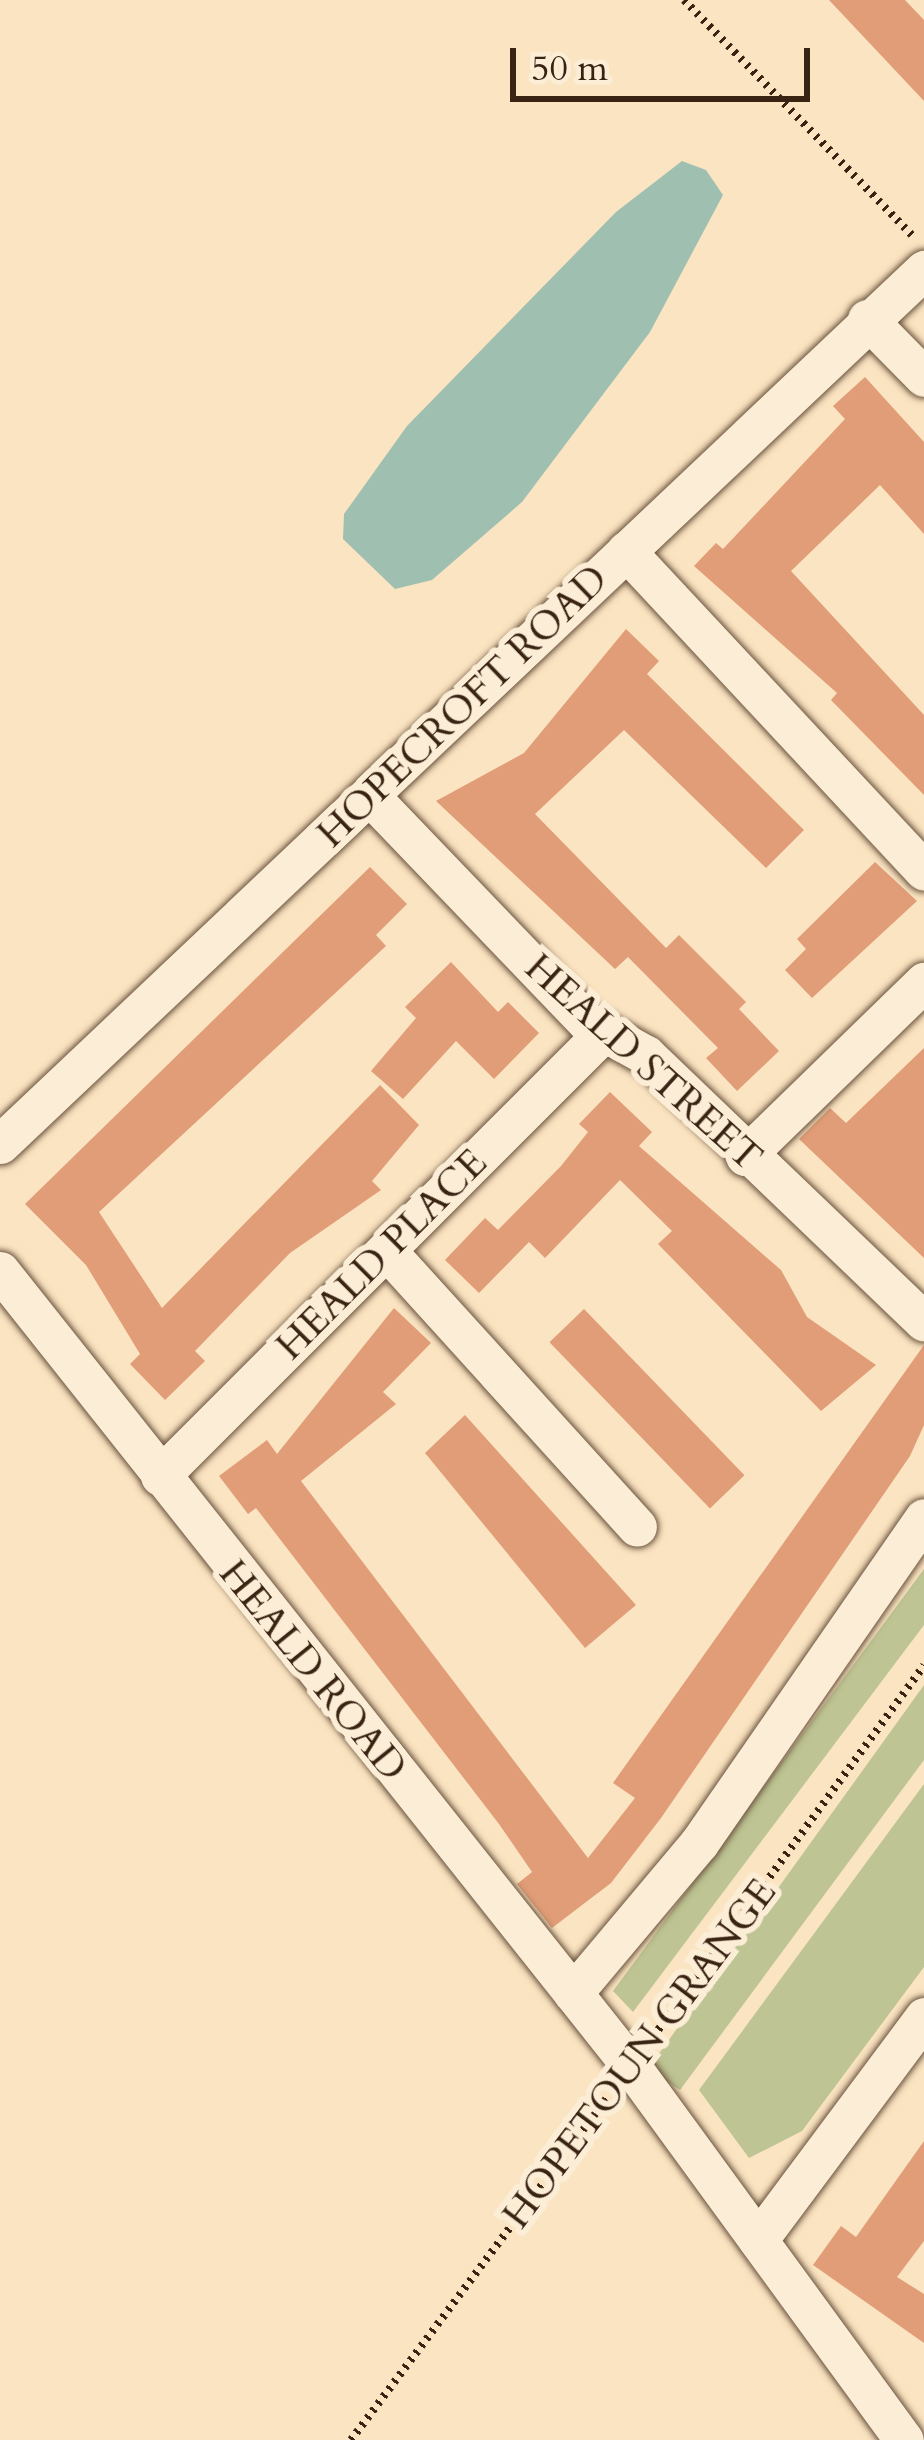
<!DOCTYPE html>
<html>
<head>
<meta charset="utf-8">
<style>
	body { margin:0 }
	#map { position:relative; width:924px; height:2440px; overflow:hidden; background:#fbe4c1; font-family:Cardo,serif }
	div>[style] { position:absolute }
	.green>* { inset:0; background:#bec493 }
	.water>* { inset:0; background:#9fbfb1 }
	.building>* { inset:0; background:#e19d77; transform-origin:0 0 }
	.path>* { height:8px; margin-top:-4px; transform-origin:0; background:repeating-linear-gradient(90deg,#392312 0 3px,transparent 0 9px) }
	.roads { filter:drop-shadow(0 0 3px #6a533e) drop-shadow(0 0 3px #6a533e) }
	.street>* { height:39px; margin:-19.5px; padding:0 19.5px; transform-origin:19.5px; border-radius:19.5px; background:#fcedd7 }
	span { translate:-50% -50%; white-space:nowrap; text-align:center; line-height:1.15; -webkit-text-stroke:12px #fcedd7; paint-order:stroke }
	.street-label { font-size:39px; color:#392312 }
	.scale { position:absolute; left:510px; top:48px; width:300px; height:54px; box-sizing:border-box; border:6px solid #392312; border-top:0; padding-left:15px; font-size:36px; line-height:42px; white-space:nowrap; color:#392312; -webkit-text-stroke:9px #fcedd7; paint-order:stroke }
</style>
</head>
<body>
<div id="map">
	<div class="green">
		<i style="clip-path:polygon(924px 1569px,924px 1625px,633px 2012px,613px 1991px)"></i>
		<i style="clip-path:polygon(924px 1685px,924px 1760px,680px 2090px,648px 2069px)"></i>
		<i style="clip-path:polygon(924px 1784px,924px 1967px,802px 2131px,749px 2158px,699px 2090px)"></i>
	</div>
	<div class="water">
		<i style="clip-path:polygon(682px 161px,706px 170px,723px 195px,650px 332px,522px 502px,432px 580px,395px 589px,343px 539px,344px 514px,407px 426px,616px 212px)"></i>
	</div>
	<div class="building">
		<i style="clip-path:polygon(829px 0,905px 0,924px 20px,924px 101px)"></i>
		<i style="clip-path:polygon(865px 377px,924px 442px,924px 534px,880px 485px,791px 571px,924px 715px,924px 795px,831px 700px,837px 693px,694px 566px,716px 543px,723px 549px,845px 419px,833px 406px)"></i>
		<i style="clip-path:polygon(626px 629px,659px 661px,647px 674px,804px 830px,766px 868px,624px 730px,535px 814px,666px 948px,679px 935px,746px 1002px,739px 1009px,779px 1051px,737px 1091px,706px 1058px,718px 1048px,628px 957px,615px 969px,436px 801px,524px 753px)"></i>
		<i style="clip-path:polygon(875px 862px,917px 901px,812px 998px,785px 970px,806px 949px,797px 939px)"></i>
		<i style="clip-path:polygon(370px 867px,407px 904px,376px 935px,386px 946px,99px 1212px,162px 1308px,380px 1085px,419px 1125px,372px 1181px,381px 1190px,290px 1253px,195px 1351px,205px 1361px,165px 1400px,130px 1364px,140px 1354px,86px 1265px,25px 1204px)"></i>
		<i style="clip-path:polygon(451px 962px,498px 1012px,508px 1002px,539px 1033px,494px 1079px,456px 1041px,403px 1099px,371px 1071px,416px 1018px,405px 1007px)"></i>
		<i style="clip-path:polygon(924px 1048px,924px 1258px,799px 1139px,830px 1108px,846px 1123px)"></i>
		<i style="clip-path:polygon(610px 1092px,652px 1132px,639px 1146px,781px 1270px,807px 1317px,876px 1365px,821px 1411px,658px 1244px,672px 1231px,620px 1180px,545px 1258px,529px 1242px,479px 1293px,445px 1260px,485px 1218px,498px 1230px,561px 1166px,588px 1132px,579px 1124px)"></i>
		<i style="clip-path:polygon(394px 1308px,431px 1343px,383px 1392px,396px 1404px,301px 1481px,588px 1858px,635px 1798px,613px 1783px,924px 1345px,924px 1425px,910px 1456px,661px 1818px,611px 1883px,552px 1928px,517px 1884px,532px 1872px,499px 1824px,256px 1508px,248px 1514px,219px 1476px,267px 1440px,277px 1454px)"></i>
		<i style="left:584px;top:1309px;width:231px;height:48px;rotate:46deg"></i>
		<i style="clip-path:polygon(465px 1415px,636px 1605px,585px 1648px,425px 1453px)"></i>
		<i style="clip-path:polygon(924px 2141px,924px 2241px,897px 2277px,924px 2294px,924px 2343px,813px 2265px,841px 2226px,856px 2237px)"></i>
	</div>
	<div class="path">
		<i style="left:684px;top:0;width:329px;rotate:45.9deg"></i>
		<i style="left:653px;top:2037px;width:460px;rotate:-53.9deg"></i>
		<i style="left:351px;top:2440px;width:429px;rotate:-53.2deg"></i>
	</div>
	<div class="roads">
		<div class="street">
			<i style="left:867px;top:319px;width:81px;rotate:45.5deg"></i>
			<i style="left:626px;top:551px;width:437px;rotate:47deg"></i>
			<i style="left:370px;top:796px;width:315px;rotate:46.2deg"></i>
			<i style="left:588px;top:1023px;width:66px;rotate:28.9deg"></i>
			<i style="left:646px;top:1055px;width:385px;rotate:43.8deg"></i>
			<i style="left:0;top:1144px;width:1272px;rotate:-43.41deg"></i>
			<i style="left:745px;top:1156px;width:250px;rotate:-44.2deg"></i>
			<i style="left:387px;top:1251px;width:372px;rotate:47.8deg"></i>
			<i style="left:0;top:1271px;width:1015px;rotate:51.56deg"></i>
			<i style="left:631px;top:2066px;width:463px;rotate:53.9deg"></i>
			<i style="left:160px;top:1476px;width:628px;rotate:-45deg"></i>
			<i style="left:573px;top:1993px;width:196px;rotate:-50deg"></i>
			<i style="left:699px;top:1843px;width:395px;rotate:-55.3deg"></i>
			<i style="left:758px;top:2240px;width:278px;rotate:-53.3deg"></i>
		</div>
	</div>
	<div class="street-label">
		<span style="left:463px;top:707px;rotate:-44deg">HOPECROFT ROAD</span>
		<span style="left:643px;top:1063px;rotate:42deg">HEALD STREET</span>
		<span style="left:382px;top:1255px;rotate:-45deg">HEALD PLACE</span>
		<span style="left:312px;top:1671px;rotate:51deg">HEALD ROAD</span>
		<span style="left:640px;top:2054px;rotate:-53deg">HOPETOUN GRANGE</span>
	</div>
	<div class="scale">50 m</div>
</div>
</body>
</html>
